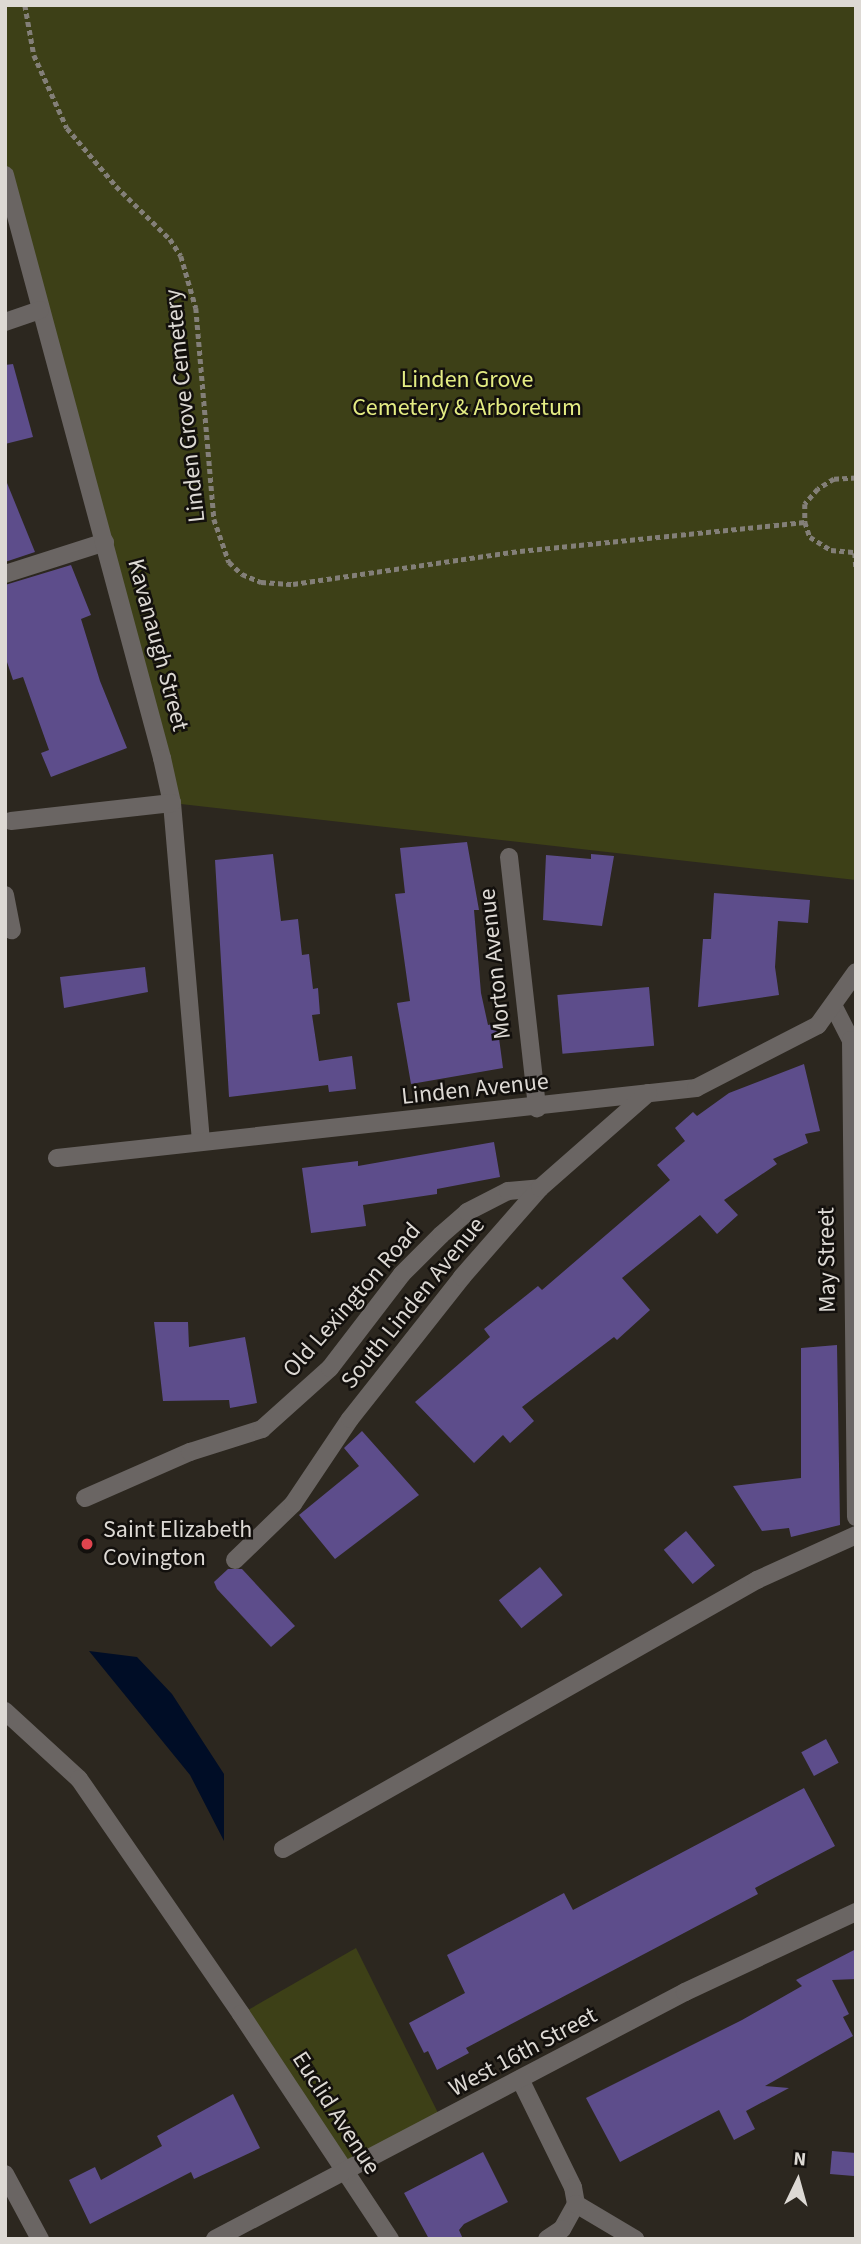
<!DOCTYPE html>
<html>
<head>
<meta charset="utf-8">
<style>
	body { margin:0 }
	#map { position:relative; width:861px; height:2244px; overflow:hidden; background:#2c271f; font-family:"Source Sans 3",sans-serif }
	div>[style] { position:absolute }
	.green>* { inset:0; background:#3d4017 }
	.water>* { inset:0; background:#000d26 }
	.building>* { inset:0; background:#5d4d8b; transform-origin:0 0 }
	.path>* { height:4.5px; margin-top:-2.25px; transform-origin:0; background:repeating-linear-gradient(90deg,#837f78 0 5px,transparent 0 8.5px) }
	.service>* { height:18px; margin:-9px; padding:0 9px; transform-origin:9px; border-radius:9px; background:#6a6563 }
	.minor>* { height:18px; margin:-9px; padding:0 9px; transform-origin:9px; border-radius:9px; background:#6a6563 }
	.dots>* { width:19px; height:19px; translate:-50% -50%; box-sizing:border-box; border:4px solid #13100d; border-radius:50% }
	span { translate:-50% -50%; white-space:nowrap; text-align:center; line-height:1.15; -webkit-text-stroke:5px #13100d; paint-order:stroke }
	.park-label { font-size:24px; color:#e4ec83 }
	.street-label { font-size:24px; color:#ddd9d4 }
	.poi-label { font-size:24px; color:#ddd9d4 }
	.left { translate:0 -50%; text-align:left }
	.frame { position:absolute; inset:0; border:7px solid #ddd9d4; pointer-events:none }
	.north { position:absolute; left:763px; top:2146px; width:70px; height:70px; -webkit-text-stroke:5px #13100d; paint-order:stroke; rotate:5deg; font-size:19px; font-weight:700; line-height:28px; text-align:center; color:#ddd9d4 }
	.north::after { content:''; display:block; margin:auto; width:24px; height:32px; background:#ddd9d4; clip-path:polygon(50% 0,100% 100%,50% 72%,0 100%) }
</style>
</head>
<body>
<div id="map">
	<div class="green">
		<i style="clip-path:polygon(5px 5px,856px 5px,856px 880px,172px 803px,5px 175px)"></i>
		<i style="clip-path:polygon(356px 1948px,443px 2123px,347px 2173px,241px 2014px)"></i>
	</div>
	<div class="water">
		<i style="clip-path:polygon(89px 1651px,137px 1657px,172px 1694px,224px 1774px,224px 1841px,190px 1775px)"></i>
	</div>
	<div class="building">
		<i style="clip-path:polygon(13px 364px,33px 437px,5px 444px,5px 365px)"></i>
		<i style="clip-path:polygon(5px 478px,35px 552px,5px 562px)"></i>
		<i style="clip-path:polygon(71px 565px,91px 615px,81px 619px,100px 681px,127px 748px,51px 777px,41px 753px,49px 750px,23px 677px,13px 680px,5px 656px,5px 585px)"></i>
		<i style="clip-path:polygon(467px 842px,479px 910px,474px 910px,481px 993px,488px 1025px,497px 1023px,503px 1068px,411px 1084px,397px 1003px,410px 1001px,395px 894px,405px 893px,400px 848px)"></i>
		<i style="clip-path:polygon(273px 854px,281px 921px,298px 919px,302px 955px,309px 954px,313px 989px,318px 988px,320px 1014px,312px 1015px,319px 1061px,352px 1056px,356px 1089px,329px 1092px,328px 1085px,229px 1097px,215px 860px)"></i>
		<i style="clip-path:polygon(591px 854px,614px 856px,602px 926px,543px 920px,546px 855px,591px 859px)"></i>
		<i style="clip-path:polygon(714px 893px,810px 900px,808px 923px,778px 921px,775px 967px,779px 995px,698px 1007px,703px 939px,711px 939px)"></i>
		<i style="clip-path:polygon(145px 967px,148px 992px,64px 1008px,60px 977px)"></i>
		<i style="left:649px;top:987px;width:59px;height:92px;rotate:85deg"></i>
		<i style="clip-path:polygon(804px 1064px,820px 1131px,805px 1134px,808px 1143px,773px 1159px,777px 1164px,724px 1200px,738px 1215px,717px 1234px,700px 1215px,622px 1278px,650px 1310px,617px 1340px,614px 1337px,522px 1407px,534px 1421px,510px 1443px,503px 1435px,474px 1463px,415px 1402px,490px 1337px,484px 1329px,538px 1286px,542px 1290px,670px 1180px,657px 1165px,685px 1141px,675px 1128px,693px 1112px,697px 1116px,729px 1093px)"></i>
		<i style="clip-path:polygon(494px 1142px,500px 1177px,437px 1189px,437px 1194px,363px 1205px,366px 1226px,311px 1233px,302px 1168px,358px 1161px,358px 1166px)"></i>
		<i style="clip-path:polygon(154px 1322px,188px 1322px,189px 1347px,245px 1337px,257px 1403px,230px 1408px,229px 1400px,163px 1401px)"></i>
		<i style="clip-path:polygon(837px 1345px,840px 1525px,791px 1537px,789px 1528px,762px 1531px,733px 1486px,801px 1478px,801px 1348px)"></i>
		<i style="clip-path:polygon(362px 1431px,419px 1495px,335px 1559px,299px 1515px,359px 1466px,344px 1448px)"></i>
		<i style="left:686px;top:1531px;width:45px;height:29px;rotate:50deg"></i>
		<i style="left:540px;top:1567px;width:36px;height:53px;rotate:51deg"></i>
		<i style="clip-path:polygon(228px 1569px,242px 1569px,295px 1626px,271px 1647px,217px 1589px,214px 1582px)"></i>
		<i style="left:826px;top:1739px;width:27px;height:28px;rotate:62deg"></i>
		<i style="clip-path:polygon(804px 1788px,835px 1846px,755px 1888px,758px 1894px,466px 2048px,469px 2053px,437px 2070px,428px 2051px,424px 2053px,409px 2023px,465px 1993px,447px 1955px,564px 1893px,573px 1910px)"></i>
		<i style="clip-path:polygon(856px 1949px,856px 1979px,832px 1980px,849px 2014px,843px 2017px,853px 2036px,765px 2086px,789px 2088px,746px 2111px,755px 2129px,734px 2140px,719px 2110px,620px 2162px,586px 2098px,742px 2020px,802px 1986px,796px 1980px)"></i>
		<i style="clip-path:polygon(233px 2094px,260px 2148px,194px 2179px,191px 2172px,90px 2224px,69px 2180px,95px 2167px,101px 2180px,162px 2146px,157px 2136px)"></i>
		<i style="left:832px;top:2151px;width:24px;height:23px;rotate:5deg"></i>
		<i style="clip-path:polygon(483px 2152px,508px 2202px,464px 2224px,459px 2230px,463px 2239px,429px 2239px,404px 2193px)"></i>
	</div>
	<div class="path">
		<i style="left:25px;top:5px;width:51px;rotate:79.8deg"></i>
		<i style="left:34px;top:55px;width:80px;rotate:65.7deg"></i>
		<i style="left:67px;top:128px;width:76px;rotate:49.8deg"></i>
		<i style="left:116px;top:186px;width:76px;rotate:44.5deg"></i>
		<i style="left:170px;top:239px;width:20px;rotate:57deg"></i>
		<i style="left:181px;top:256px;width:54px;rotate:73.9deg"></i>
		<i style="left:196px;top:308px;width:212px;rotate:85.1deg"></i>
		<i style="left:214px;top:519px;width:46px;rotate:70.8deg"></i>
		<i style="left:229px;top:562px;width:18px;rotate:43deg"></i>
		<i style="left:242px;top:574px;width:21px;rotate:23deg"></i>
		<i style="left:261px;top:582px;width:32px;rotate:4deg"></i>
		<i style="left:293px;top:584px;width:229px;rotate:-8.3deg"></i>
		<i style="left:520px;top:551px;width:286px;rotate:-5.8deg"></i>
		<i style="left:856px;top:478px;width:22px;rotate:177deg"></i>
		<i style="left:834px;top:479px;width:19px;rotate:148deg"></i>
		<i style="left:818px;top:489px;width:20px;rotate:131deg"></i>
		<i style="left:805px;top:504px;width:18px;rotate:90deg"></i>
		<i style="left:805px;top:522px;width:16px;rotate:72deg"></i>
		<i style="left:810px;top:537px;width:25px;rotate:32deg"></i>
		<i style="left:831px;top:550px;width:25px;rotate:5deg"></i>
		<i style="left:855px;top:553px;width:14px;rotate:86deg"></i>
	</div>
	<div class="service">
		<i style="left:5px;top:574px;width:105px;rotate:-17.7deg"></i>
		<i style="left:5px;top:895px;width:36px;rotate:79deg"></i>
		<i style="left:5px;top:1711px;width:100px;rotate:42.6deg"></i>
		<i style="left:79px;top:1779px;width:285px;rotate:55.4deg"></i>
		<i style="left:283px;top:1849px;width:545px;rotate:-29.58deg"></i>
		<i style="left:757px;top:1580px;width:109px;rotate:-24.4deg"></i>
		<i style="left:520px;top:2079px;width:120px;rotate:63.9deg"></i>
		<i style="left:573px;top:2187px;width:17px;rotate:80deg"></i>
		<i style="left:576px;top:2204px;width:29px;rotate:119deg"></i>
		<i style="left:562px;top:2229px;width:18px;rotate:146deg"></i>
		<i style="left:576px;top:2204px;width:69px;rotate:30.7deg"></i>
	</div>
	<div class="minor">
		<i style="left:5px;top:175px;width:604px;rotate:74.93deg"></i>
		<i style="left:162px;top:758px;width:46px;rotate:77.5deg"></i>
		<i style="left:172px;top:803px;width:338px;rotate:85.1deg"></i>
		<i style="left:5px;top:322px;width:37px;rotate:-19deg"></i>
		<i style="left:11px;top:821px;width:162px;rotate:-6.4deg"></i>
		<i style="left:509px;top:857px;width:253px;rotate:83.6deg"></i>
		<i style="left:834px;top:1007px;width:37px;rotate:63deg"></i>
		<i style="left:851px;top:1040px;width:477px;rotate:89.4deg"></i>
		<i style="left:57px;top:1158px;width:643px;rotate:-6.25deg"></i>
		<i style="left:696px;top:1088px;width:137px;rotate:-27.3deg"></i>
		<i style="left:818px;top:1025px;width:65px;rotate:-54.4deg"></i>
		<i style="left:85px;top:1498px;width:115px;rotate:-23.7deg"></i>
		<i style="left:190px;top:1452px;width:76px;rotate:-17.7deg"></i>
		<i style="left:262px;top:1429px;width:91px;rotate:-41.9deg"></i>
		<i style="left:330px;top:1368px;width:118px;rotate:-52.5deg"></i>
		<i style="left:402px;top:1274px;width:55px;rotate:-45deg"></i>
		<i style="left:441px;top:1235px;width:35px;rotate:-41deg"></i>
		<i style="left:467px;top:1212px;width:46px;rotate:-27.1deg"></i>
		<i style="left:508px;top:1191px;width:32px;rotate:-5deg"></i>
		<i style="left:235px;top:1560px;width:81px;rotate:-44deg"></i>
		<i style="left:293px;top:1504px;width:102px;rotate:-56.2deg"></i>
		<i style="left:350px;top:1419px;width:181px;rotate:-51.7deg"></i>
		<i style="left:462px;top:1277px;width:118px;rotate:-48.8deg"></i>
		<i style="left:540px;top:1188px;width:144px;rotate:-41.3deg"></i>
		<i style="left:241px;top:2014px;width:270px;rotate:56.5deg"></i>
		<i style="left:5px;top:2174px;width:74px;rotate:61.7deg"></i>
		<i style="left:215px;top:2239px;width:531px;rotate:-27.72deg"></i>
		<i style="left:685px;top:1992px;width:189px;rotate:-25.1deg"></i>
	</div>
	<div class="dots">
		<i style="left:87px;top:1544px;background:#e0444e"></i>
	</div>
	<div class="park-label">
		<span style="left:467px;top:394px">Linden Grove<br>Cemetery &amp; Arboretum</span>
	</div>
	<div class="street-label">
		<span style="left:185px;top:406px;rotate:-96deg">Linden Grove Cemetery</span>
		<span style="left:158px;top:645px;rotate:75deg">Kavanaugh Street</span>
		<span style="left:495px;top:964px;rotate:-96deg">Morton Avenue</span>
		<span style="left:475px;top:1089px;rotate:-6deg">Linden Avenue</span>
		<span style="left:827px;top:1260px;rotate:-91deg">May Street</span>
		<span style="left:352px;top:1300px;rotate:-49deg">Old Lexington Road</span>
		<span style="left:413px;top:1303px;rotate:-51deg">South Linden Avenue</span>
		<span style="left:523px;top:2052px;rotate:-28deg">West 16th Street</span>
		<span style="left:336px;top:2113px;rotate:57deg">Euclid Avenue</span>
	</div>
	<div class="poi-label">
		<span class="left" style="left:103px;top:1544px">Saint Elizabeth<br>Covington</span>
	</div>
	<div class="frame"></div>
	<div class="north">N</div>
</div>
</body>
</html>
